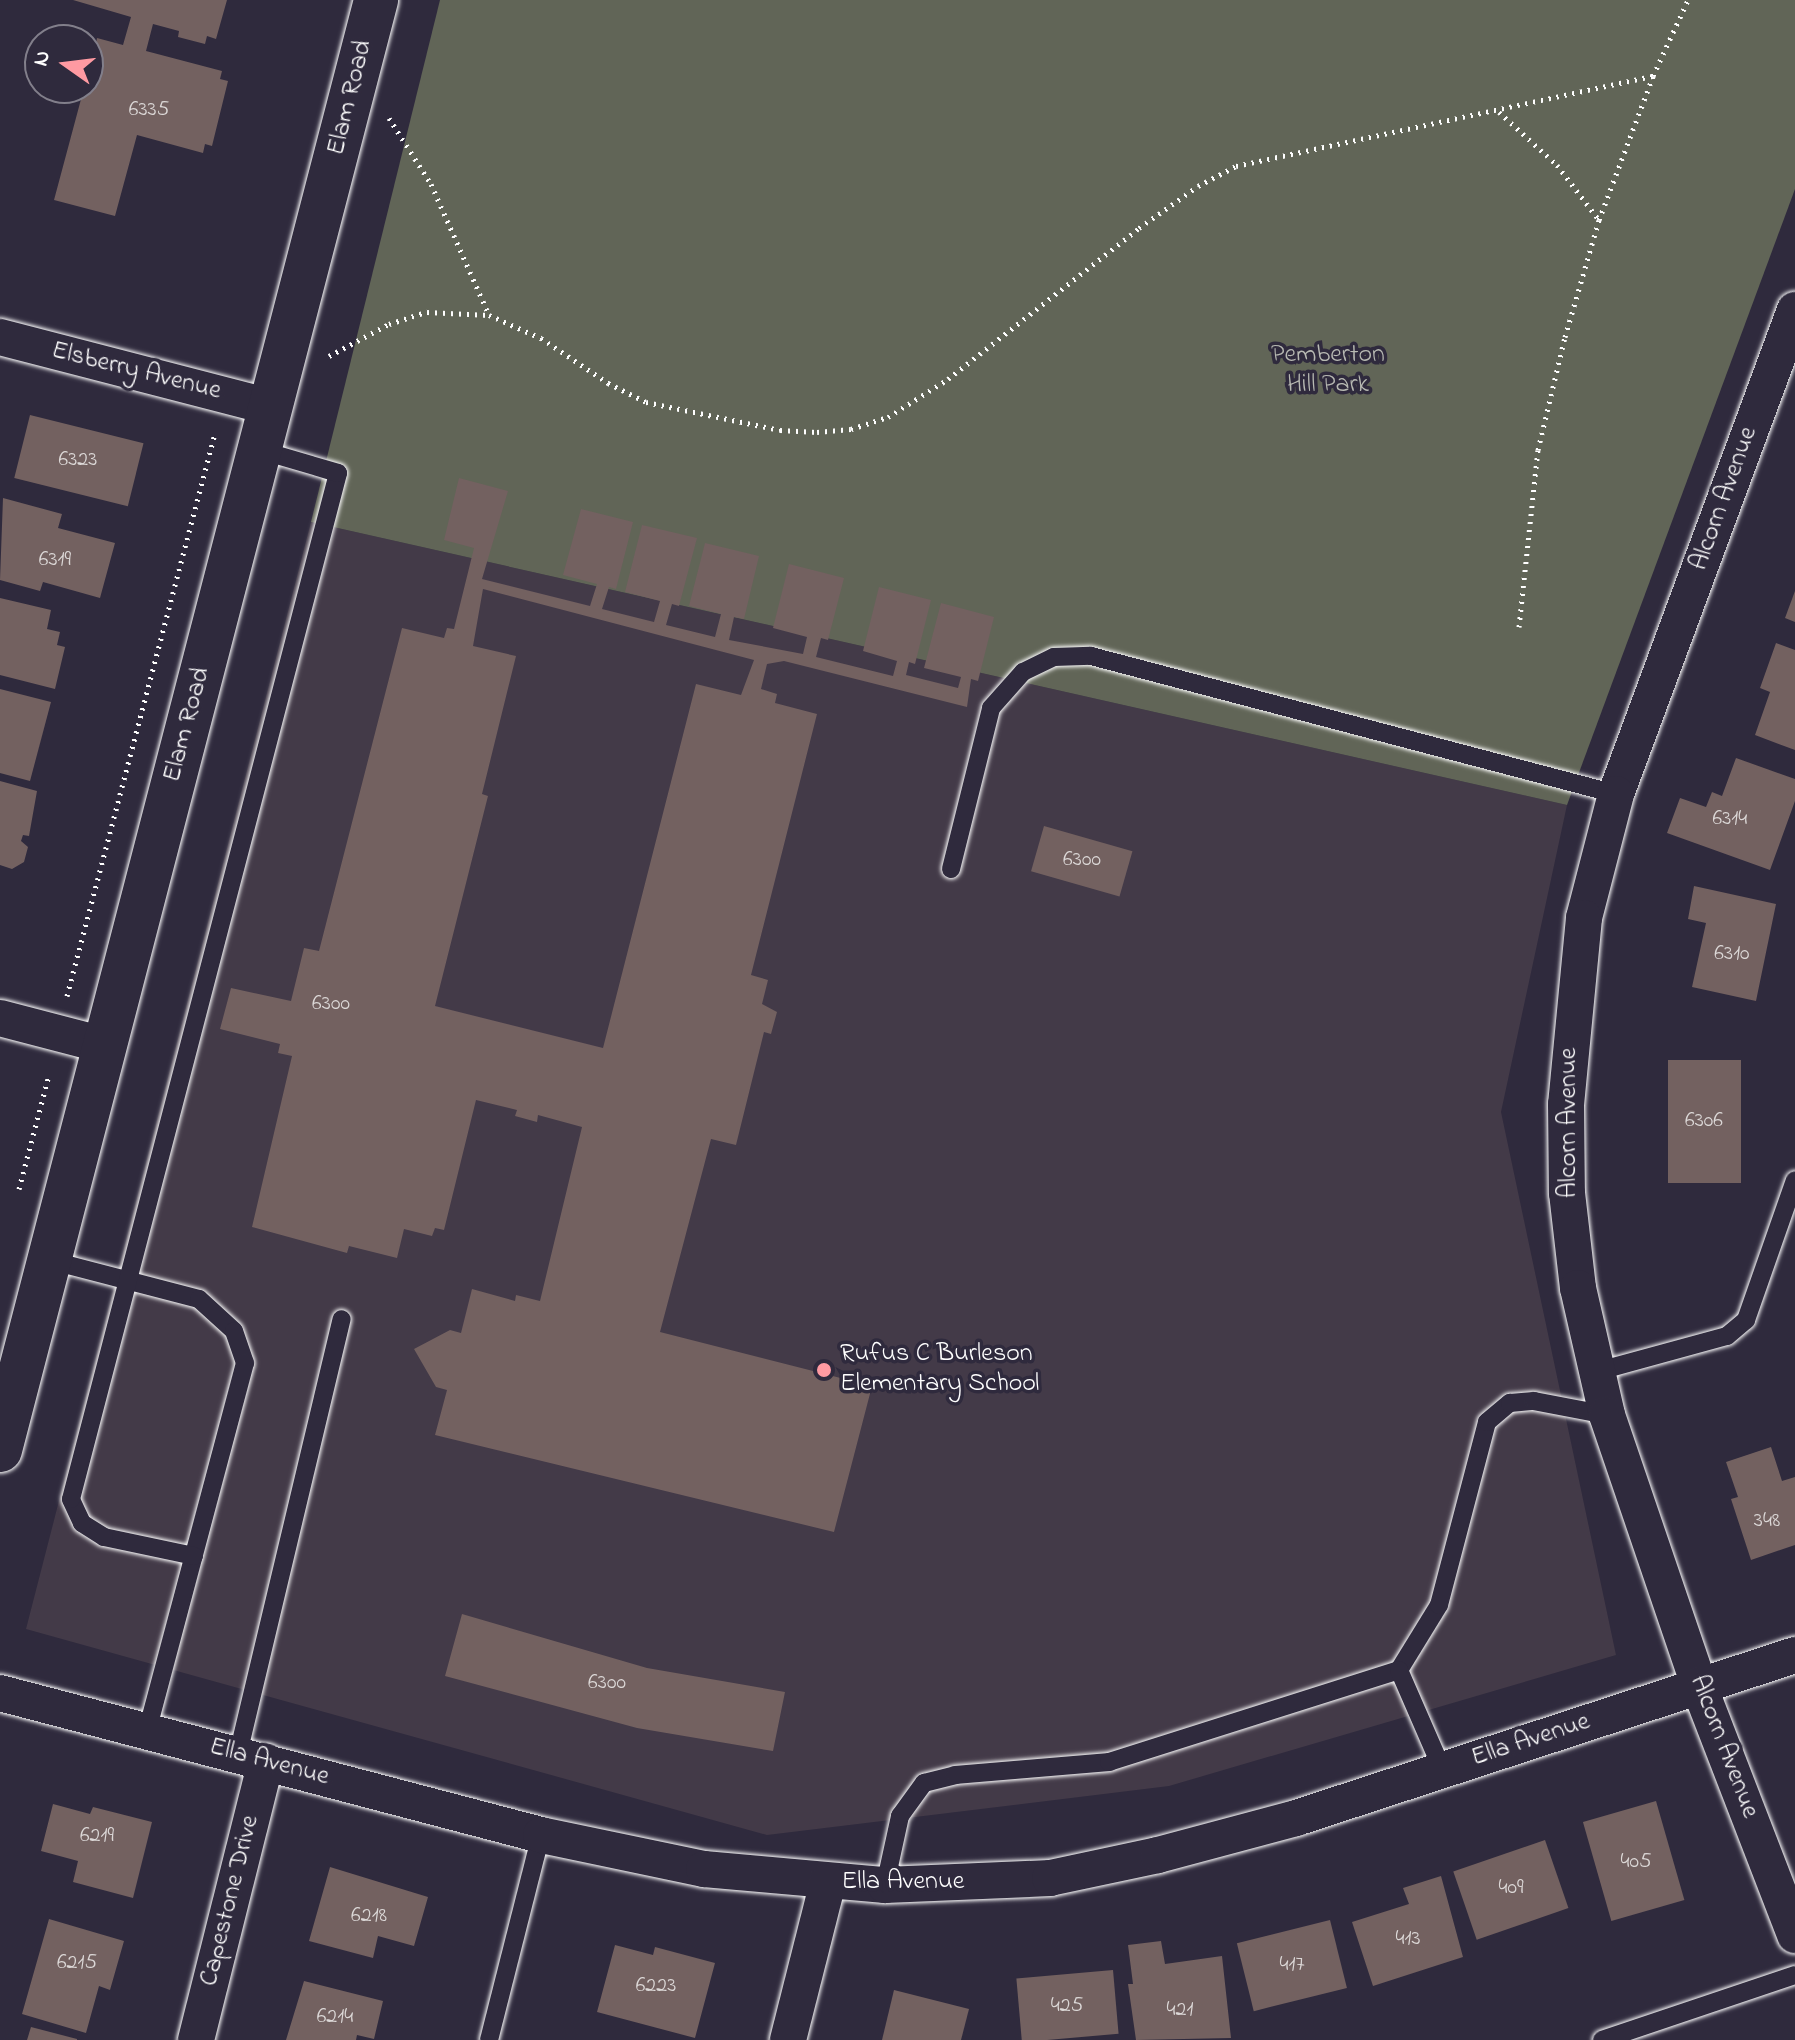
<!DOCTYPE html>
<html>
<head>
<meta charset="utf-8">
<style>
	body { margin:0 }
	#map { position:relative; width:1795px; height:2040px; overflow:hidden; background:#2f2a3d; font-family:"Indie Flower",sans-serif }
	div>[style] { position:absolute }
	.built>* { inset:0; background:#433a48 }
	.green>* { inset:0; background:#616557 }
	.building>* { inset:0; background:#736160; transform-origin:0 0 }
	.path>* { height:5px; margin-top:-2.5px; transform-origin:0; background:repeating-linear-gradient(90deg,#fff 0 2px,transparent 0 8px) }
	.roads { filter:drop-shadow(0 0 2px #fff) drop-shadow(0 0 2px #fff) }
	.lane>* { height:18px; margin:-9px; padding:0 9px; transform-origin:9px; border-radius:9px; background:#2f2a3d }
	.street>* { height:36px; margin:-18px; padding:0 18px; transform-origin:18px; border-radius:18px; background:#2f2a3d }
	.secondary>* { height:44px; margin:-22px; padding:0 22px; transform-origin:22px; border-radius:22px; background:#2f2a3d }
	.dots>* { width:22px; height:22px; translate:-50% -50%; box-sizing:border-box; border:4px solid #2f2a3d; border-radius:50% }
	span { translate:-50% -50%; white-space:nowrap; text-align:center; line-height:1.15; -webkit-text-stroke:7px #2f2a3d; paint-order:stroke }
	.number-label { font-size:22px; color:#dcd8d7 }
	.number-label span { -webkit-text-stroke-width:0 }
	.street-label { font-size:26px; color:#fff }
	.park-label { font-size:26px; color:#b8bab3 }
	.poi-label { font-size:26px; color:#fff }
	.left { translate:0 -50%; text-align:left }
	.north { position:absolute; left:24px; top:24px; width:80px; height:80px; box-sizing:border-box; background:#2f2a3d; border:2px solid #827f8b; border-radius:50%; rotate:284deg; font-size:22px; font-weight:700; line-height:32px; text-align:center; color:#fff }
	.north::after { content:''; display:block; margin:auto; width:28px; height:36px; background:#ff9aa2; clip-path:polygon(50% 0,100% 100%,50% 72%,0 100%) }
</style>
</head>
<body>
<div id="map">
	<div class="built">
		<i style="clip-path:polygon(311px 522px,1567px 805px,1501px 1112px,1616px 1655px,1169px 1786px,767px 1835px,26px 1629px)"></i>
	</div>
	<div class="green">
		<i style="clip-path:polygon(440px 0,1795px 0,1795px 189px,1567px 805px,311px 522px)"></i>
	</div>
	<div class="building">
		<i style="clip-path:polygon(73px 0,227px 0,216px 39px,207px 36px,205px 44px,178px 37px,179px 31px,153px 24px,146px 51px,222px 71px,220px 79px,228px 81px,212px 146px,205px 144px,203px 153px,137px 135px,115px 216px,54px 200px,84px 88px,88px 88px,97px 38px,123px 45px,131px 17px)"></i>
		<i style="left:30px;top:415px;width:117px;height:65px;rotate:14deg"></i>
		<i style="clip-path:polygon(evenodd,459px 478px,508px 491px,482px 579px,590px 606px,597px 584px,563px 575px,581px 509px,633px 522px,616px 589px,609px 587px,602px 609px,654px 622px,660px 601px,625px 592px,642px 525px,697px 538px,679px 606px,672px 604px,666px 625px,715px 637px,721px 614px,689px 606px,705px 543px,759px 556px,744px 619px,734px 617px,729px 640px,803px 654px,807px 637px,773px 628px,789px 564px,844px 578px,828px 640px,821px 638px,816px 657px,893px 676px,897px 661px,863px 651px,879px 587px,931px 600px,915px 664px,909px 662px,906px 675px,958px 688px,961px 677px,924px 668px,941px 603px,994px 617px,978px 681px,971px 679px,967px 707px,784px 661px,767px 664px,761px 689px,777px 694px,775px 703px,817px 714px,751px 975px,768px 980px,762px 1004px,777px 1012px,771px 1034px,764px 1032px,736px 1145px,711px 1139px,660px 1332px,872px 1386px,834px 1532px,435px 1435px,447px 1390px,436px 1387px,414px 1349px,450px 1330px,461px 1333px,472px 1289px,515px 1301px,516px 1295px,540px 1301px,582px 1127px,538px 1115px,537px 1122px,515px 1116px,517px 1110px,476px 1100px,444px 1230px,435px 1228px,432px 1236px,404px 1229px,397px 1258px,349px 1246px,347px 1253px,252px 1227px,292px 1056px,278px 1053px,280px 1044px,220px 1029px,231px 988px,291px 1001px,304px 948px,319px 951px,402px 628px,444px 638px,447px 628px,454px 629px,474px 548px,444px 540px,459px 478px,483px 589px,754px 660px,741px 695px,696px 684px,603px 1048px,435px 1006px,488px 796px,482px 794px,516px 656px,473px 646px,483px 589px)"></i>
		<i style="clip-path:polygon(3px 498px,62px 514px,58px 528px,115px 543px,100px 598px,43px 582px,40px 591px,0 580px)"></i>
		<i style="clip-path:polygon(1795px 591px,1795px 622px,1785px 618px)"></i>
		<i style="clip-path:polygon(0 598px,51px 610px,47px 629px,60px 632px,57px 645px,65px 647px,55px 689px,0 675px)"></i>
		<i style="clip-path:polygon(1776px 643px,1795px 650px,1795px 750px,1755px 735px,1770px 692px,1760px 688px)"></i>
		<i style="clip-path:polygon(0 689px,51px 702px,30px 781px,0 773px)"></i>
		<i style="clip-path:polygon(1736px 758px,1795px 779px,1795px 801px,1770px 870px,1667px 833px,1680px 798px,1706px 807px,1712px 792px,1722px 796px)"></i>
		<i style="clip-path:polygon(0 781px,37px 791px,29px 836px,23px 835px,21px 841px,28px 847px,24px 862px,12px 869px,0 865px)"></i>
		<i style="left:1044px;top:826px;width:92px;height:47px;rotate:16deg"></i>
		<i style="clip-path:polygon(1694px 886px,1776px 904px,1756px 1001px,1692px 987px,1706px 923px,1688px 919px)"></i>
		<i style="left:1668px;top:1060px;width:73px;height:123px"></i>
		<i style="clip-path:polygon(1771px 1447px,1782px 1481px,1795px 1477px,1795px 1545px,1751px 1560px,1731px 1499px,1738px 1497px,1726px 1462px)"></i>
		<i style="clip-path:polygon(462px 1614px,647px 1668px,785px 1692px,773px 1751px,637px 1728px,445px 1676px)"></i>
		<i style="left:1656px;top:1801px;width:103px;height:76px;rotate:74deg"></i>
		<i style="clip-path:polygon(53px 1804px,90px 1814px,93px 1807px,152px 1822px,133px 1898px,73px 1882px,78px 1861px,41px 1851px)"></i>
		<i style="left:1545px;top:1840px;width:72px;height:97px;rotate:71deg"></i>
		<i style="clip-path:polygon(330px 1867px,428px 1897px,414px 1946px,378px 1936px,373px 1958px,309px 1941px)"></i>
		<i style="clip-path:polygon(1441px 1876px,1463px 1957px,1373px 1986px,1352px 1922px,1409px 1904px,1403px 1888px)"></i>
		<i style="clip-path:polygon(49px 1919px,124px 1941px,110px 1990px,99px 1986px,86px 2033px,22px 2014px)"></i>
		<i style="left:1330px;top:1920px;width:70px;height:96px;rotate:76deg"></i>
		<i style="clip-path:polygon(1161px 1941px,1165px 1964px,1222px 1956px,1231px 2038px,1136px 2040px,1128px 1984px,1133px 1984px,1128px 1945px)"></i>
		<i style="clip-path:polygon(615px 1945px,653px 1955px,655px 1947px,715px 1963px,695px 2038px,597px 2012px)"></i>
		<i style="left:1113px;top:1970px;width:64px;height:97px;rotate:85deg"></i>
		<i style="clip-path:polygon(304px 1981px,383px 2001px,374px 2039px,357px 2035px,356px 2040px,286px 2040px)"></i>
		<i style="clip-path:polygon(894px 1990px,969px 2009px,961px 2040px,882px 2040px)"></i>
		<i style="clip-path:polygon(31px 2027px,77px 2039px,77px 2040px,27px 2040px)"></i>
	</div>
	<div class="path">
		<i style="left:1499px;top:112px;width:79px;rotate:42.4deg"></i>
		<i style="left:1557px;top:165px;width:69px;rotate:52.6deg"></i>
		<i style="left:389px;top:118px;width:78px;rotate:57.5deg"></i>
		<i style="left:431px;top:184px;width:143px;rotate:66.1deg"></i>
		<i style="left:489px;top:315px;width:57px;rotate:23.9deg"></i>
		<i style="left:541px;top:338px;width:81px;rotate:33.9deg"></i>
		<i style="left:608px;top:383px;width:42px;rotate:26.6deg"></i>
		<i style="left:646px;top:402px;width:137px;rotate:11.8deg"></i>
		<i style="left:780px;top:430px;width:37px;rotate:3deg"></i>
		<i style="left:817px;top:432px;width:34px;rotate:-5deg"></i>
		<i style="left:851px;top:429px;width:39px;rotate:-18deg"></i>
		<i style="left:888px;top:417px;width:71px;rotate:-32.3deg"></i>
		<i style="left:948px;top:379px;width:243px;rotate:-38.3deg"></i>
		<i style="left:1139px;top:228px;width:72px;rotate:-35.4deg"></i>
		<i style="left:1198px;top:186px;width:43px;rotate:-27.8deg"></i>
		<i style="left:1236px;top:166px;width:427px;rotate:-12.2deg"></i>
		<i style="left:329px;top:356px;width:68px;rotate:-28.1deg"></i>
		<i style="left:389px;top:324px;width:40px;rotate:-18deg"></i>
		<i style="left:427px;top:312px;width:62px;rotate:2.8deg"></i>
		<i style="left:1519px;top:627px;width:178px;rotate:-83.9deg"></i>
		<i style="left:1538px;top:450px;width:116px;rotate:-76.6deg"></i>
		<i style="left:1565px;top:337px;width:122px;rotate:-73.8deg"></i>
		<i style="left:1599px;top:220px;width:154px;rotate:-69.4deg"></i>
		<i style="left:1653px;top:76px;width:84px;rotate:-65.3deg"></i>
		<i style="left:67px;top:996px;width:582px;rotate:-75.27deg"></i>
		<i style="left:19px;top:1189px;width:118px;rotate:-75.3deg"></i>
	</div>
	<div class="roads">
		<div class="lane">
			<i style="left:951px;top:869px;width:166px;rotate:-76deg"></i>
			<i style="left:991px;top:708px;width:48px;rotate:-48.4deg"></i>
			<i style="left:1023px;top:672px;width:34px;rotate:-26deg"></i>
			<i style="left:1054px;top:657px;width:37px;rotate:-2deg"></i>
			<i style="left:1091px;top:656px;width:543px;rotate:14.73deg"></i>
			<i style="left:49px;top:1260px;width:155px;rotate:14.6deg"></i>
			<i style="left:199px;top:1299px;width:47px;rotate:42.4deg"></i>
			<i style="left:234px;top:1331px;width:34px;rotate:71deg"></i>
			<i style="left:245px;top:1363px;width:381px;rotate:104.9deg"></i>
			<i style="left:1595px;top:1372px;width:137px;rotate:-15.3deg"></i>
			<i style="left:1727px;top:1336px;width:25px;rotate:-40deg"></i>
			<i style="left:1746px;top:1320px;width:148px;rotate:-70.7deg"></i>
			<i style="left:194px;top:1556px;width:92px;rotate:-168.1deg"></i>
			<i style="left:104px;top:1537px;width:26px;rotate:-148deg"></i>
			<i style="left:82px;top:1523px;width:26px;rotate:-115deg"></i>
			<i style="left:71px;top:1499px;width:1060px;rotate:-75.41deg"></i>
			<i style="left:338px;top:473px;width:81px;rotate:-163.6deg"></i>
			<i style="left:1399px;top:1670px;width:76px;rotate:-58.4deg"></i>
			<i style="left:1439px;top:1605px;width:189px;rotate:-75.3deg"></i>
			<i style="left:1487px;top:1422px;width:30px;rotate:-40deg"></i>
			<i style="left:1510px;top:1403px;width:24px;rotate:-5deg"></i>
			<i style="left:1534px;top:1401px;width:74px;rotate:10.9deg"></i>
			<i style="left:238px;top:1754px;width:447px;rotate:-76.6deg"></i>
			<i style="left:885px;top:1885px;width:71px;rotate:-77.7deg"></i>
			<i style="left:900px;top:1816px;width:41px;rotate:-54deg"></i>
			<i style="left:924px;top:1783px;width:32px;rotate:-14deg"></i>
			<i style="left:955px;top:1775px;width:155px;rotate:-4.8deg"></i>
			<i style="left:1109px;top:1762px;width:304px;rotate:-17.6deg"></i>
			<i style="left:1399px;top:1670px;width:110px;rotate:66.5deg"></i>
			<i style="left:489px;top:2040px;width:211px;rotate:-75.8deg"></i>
			<i style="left:1602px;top:2040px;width:204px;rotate:-18.6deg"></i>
		</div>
		<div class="street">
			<i style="left:1795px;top:310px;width:516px;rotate:110.3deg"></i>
			<i style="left:1616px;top:794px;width:128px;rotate:104.5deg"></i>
			<i style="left:1584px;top:918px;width:187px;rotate:95.5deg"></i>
			<i style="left:1566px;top:1104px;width:89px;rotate:89.4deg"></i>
			<i style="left:1567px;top:1193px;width:96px;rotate:83.4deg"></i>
			<i style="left:1578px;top:1288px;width:130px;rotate:77.1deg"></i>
			<i style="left:1607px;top:1415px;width:286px;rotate:71.2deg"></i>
			<i style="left:1699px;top:1686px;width:267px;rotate:68.9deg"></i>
			<i style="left:0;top:337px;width:280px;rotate:14.5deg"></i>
			<i style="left:0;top:1018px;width:107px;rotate:14.6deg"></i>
			<i style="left:0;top:1693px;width:559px;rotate:14.71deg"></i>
			<i style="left:541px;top:1835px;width:167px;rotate:11.8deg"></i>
			<i style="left:704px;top:1869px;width:182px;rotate:5.1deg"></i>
			<i style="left:885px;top:1885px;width:165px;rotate:-2.4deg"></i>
			<i style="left:1050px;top:1878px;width:110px;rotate:-12deg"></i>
			<i style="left:1158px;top:1855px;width:143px;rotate:-15deg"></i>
			<i style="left:1296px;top:1818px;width:525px;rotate:-18.09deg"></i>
			<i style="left:196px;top:2040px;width:287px;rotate:-75.9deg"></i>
			<i style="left:788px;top:2040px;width:163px;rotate:-75.8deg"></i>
		</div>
		<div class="secondary">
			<i style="left:0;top:1450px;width:1498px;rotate:-75.46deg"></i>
		</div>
	</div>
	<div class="dots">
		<i style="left:824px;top:1370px;background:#ff9aa2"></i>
	</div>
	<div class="number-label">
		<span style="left:149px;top:111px">6335</span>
		<span style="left:78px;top:461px">6323</span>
		<span style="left:55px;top:561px">6319</span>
		<span style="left:1730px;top:820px">6314</span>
		<span style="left:1082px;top:861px">6300</span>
		<span style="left:1732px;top:955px">6310</span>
		<span style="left:331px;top:1005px">6300</span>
		<span style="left:1704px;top:1122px">6306</span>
		<span style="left:1767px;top:1522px">348</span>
		<span style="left:607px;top:1684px">6300</span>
		<span style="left:97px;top:1837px">6219</span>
		<span style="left:1636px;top:1863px">405</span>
		<span style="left:1511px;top:1889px">409</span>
		<span style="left:369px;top:1917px">6218</span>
		<span style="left:1408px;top:1940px">413</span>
		<span style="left:77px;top:1964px">6215</span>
		<span style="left:1292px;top:1966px">417</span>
		<span style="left:656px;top:1987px">6223</span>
		<span style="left:1067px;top:2007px">425</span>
		<span style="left:1180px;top:2011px">421</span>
		<span style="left:335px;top:2018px">6214</span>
	</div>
	<div class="street-label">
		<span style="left:351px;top:98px;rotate:-76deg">Elam Road</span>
		<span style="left:136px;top:372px;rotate:14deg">Elsberry Avenue</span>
		<span style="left:1725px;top:499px;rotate:-70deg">Alcorn Avenue</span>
		<span style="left:188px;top:725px;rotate:-75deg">Elam Road</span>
		<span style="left:1570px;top:1123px;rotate:-90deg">Alcorn Avenue</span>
		<span style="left:1531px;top:1741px;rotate:-18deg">Ella Avenue</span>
		<span style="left:1723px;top:1747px;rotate:69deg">Alcorn Avenue</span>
		<span style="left:269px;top:1763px;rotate:15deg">Ella Avenue</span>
		<span style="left:903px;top:1883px">Ella Avenue</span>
		<span style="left:231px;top:1901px;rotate:-76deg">Capestone Drive</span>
	</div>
	<div class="park-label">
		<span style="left:1328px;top:371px">Pemberton<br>Hill Park</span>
	</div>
	<div class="poi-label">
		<span class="left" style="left:840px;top:1370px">Rufus C Burleson<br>Elementary School</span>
	</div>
	<div class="north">N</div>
</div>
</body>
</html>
